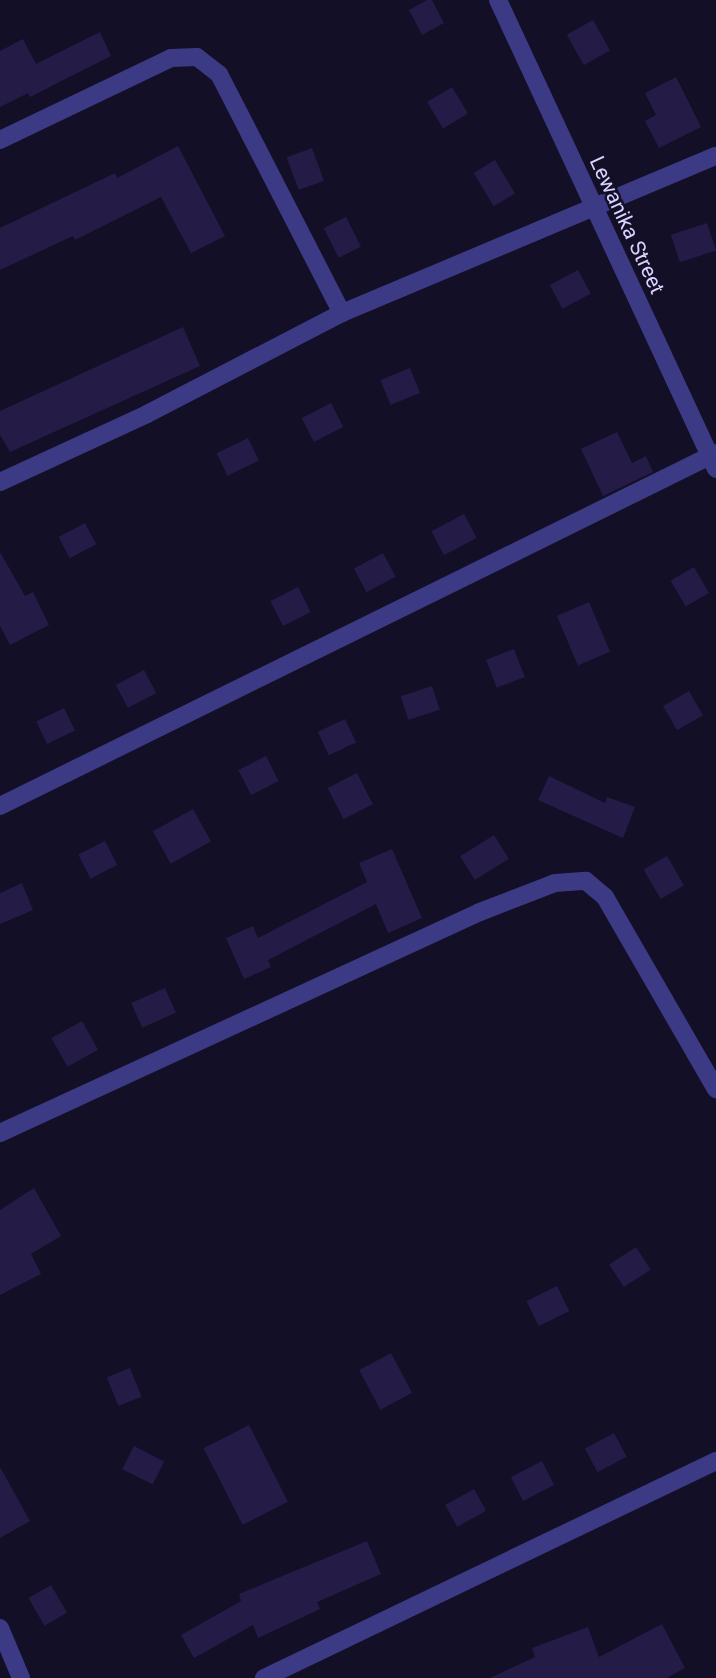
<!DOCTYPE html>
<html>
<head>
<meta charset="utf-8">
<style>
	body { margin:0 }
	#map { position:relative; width:716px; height:1678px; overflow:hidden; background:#130f26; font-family:Roboto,sans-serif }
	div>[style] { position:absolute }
	.building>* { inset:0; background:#241b47; transform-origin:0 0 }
	.minor>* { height:18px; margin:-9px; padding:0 9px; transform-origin:9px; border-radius:9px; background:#3d3a85 }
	span { translate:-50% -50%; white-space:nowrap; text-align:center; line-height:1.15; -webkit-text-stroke:5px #130f26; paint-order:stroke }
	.street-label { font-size:21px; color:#d9d4ff }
</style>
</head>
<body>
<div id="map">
	<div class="building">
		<i style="clip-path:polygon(427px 0,432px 0,444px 23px,422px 35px,409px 10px)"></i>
		<i style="left:593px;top:20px;width:35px;height:30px;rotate:61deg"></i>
		<i style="clip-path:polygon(100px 32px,111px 56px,30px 97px,28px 93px,0 107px,0 51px,23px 39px,36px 64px)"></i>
		<i style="clip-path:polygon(676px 77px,701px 127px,659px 148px,645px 121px,656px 115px,645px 93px)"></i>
		<i style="left:452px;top:87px;width:31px;height:29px;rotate:59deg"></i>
		<i style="clip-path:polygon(178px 146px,225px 236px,191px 253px,161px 197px,75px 240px,73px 236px,0 270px,0 228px,115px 173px,117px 178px)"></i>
		<i style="left:312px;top:148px;width:35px;height:27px;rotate:70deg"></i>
		<i style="left:495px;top:160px;width:39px;height:25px;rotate:59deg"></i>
		<i style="left:346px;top:217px;width:33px;height:25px;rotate:63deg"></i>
		<i style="left:707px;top:223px;width:29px;height:38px;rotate:72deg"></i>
		<i style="left:578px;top:270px;width:27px;height:32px;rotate:62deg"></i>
		<i style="clip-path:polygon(183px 327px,200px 366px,10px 452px,0 435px,0 411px)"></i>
		<i style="left:410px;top:368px;width:27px;height:32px;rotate:68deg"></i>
		<i style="left:331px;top:403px;width:27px;height:33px;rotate:63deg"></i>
		<i style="clip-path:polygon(617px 432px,632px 463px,646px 456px,653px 472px,603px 496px,581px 449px)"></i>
		<i style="left:248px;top:438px;width:25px;height:35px;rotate:64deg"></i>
		<i style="left:464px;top:514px;width:27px;height:37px;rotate:62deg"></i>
		<i style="left:85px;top:523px;width:24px;height:30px;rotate:62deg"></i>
		<i style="clip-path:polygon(0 552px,25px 596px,33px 592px,49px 625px,10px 645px,0 626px)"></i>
		<i style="left:383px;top:553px;width:27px;height:33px;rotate:62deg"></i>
		<i style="left:694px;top:567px;width:30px;height:27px;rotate:60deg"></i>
		<i style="left:298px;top:587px;width:28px;height:31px;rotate:63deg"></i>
		<i style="left:589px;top:602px;width:54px;height:35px;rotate:67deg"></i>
		<i style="left:514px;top:649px;width:30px;height:30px;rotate:69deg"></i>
		<i style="left:144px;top:670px;width:26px;height:32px;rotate:62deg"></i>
		<i style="left:432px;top:686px;width:25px;height:33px;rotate:72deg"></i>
		<i style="left:689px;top:691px;width:28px;height:30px;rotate:60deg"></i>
		<i style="left:64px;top:708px;width:25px;height:31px;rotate:64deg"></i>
		<i style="left:345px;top:719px;width:26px;height:30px;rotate:65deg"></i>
		<i style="left:266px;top:756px;width:28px;height:31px;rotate:63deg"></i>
		<i style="left:357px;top:773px;width:35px;height:33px;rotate:63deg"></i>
		<i style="clip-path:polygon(549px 776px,605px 803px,607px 797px,635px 807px,623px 838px,538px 800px)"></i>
		<i style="left:193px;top:809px;width:37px;height:46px;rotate:61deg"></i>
		<i style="left:494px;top:835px;width:28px;height:40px;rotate:58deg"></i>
		<i style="left:105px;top:841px;width:27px;height:30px;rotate:63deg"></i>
		<i style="clip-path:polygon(392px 849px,422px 918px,388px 933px,376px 904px,268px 960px,271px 967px,244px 979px,226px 938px,253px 926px,258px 938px,367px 882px,359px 863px)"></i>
		<i style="left:667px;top:856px;width:34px;height:27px;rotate:60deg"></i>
		<i style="clip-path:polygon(22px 883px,33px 910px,0 924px,0 893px)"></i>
		<i style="left:165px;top:988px;width:27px;height:37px;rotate:66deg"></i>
		<i style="left:82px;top:1021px;width:33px;height:35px;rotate:61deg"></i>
		<i style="clip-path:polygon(34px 1188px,61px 1236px,31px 1254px,41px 1274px,0 1295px,0 1210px)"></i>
		<i style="left:636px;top:1247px;width:27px;height:32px;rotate:57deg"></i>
		<i style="left:557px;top:1286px;width:28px;height:34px;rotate:64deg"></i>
		<i style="left:391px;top:1353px;width:45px;height:36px;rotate:62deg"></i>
		<i style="left:130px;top:1368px;width:31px;height:25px;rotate:68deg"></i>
		<i style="left:249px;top:1425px;width:86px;height:51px;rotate:63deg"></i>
		<i style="left:614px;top:1433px;width:27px;height:33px;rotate:62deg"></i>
		<i style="left:134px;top:1446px;width:34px;height:26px;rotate:27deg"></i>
		<i style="left:542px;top:1461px;width:27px;height:35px;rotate:63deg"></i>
		<i style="clip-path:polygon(0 1467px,30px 1521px,0 1538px)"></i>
		<i style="left:474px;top:1489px;width:25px;height:33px;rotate:61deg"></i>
		<i style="clip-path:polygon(367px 1541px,381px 1574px,317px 1602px,320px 1609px,258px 1638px,253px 1625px,194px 1658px,181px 1635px,241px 1601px,239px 1594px)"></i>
		<i style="left:51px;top:1585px;width:32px;height:26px;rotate:60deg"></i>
		<i style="clip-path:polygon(662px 1624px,685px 1668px,667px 1678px,490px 1678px,535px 1657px,532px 1648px,588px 1627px,599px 1657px)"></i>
	</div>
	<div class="minor">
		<i style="left:498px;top:0;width:517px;rotate:65.07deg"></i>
		<i style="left:0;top:140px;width:190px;rotate:-25.6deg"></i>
		<i style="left:171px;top:58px;width:26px;rotate:-2deg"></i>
		<i style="left:197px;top:57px;width:28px;rotate:38deg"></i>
		<i style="left:219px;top:74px;width:269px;rotate:62.8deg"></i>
		<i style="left:0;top:482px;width:162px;rotate:-24.8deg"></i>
		<i style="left:147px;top:414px;width:220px;rotate:-27.4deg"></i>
		<i style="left:342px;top:313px;width:406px;rotate:-22.8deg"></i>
		<i style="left:0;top:806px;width:798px;rotate:-26.24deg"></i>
		<i style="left:0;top:1133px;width:528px;rotate:-24.72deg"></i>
		<i style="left:480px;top:912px;width:80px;rotate:-21.1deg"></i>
		<i style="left:555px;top:883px;width:31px;rotate:-4deg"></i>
		<i style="left:586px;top:881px;width:25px;rotate:40deg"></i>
		<i style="left:605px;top:897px;width:222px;rotate:60deg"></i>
		<i style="left:0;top:1628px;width:54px;rotate:67.2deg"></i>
		<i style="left:264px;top:1678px;width:501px;rotate:-25.65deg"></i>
	</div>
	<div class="street-label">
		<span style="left:627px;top:225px;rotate:65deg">Lewanika Street</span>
	</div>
</div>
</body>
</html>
